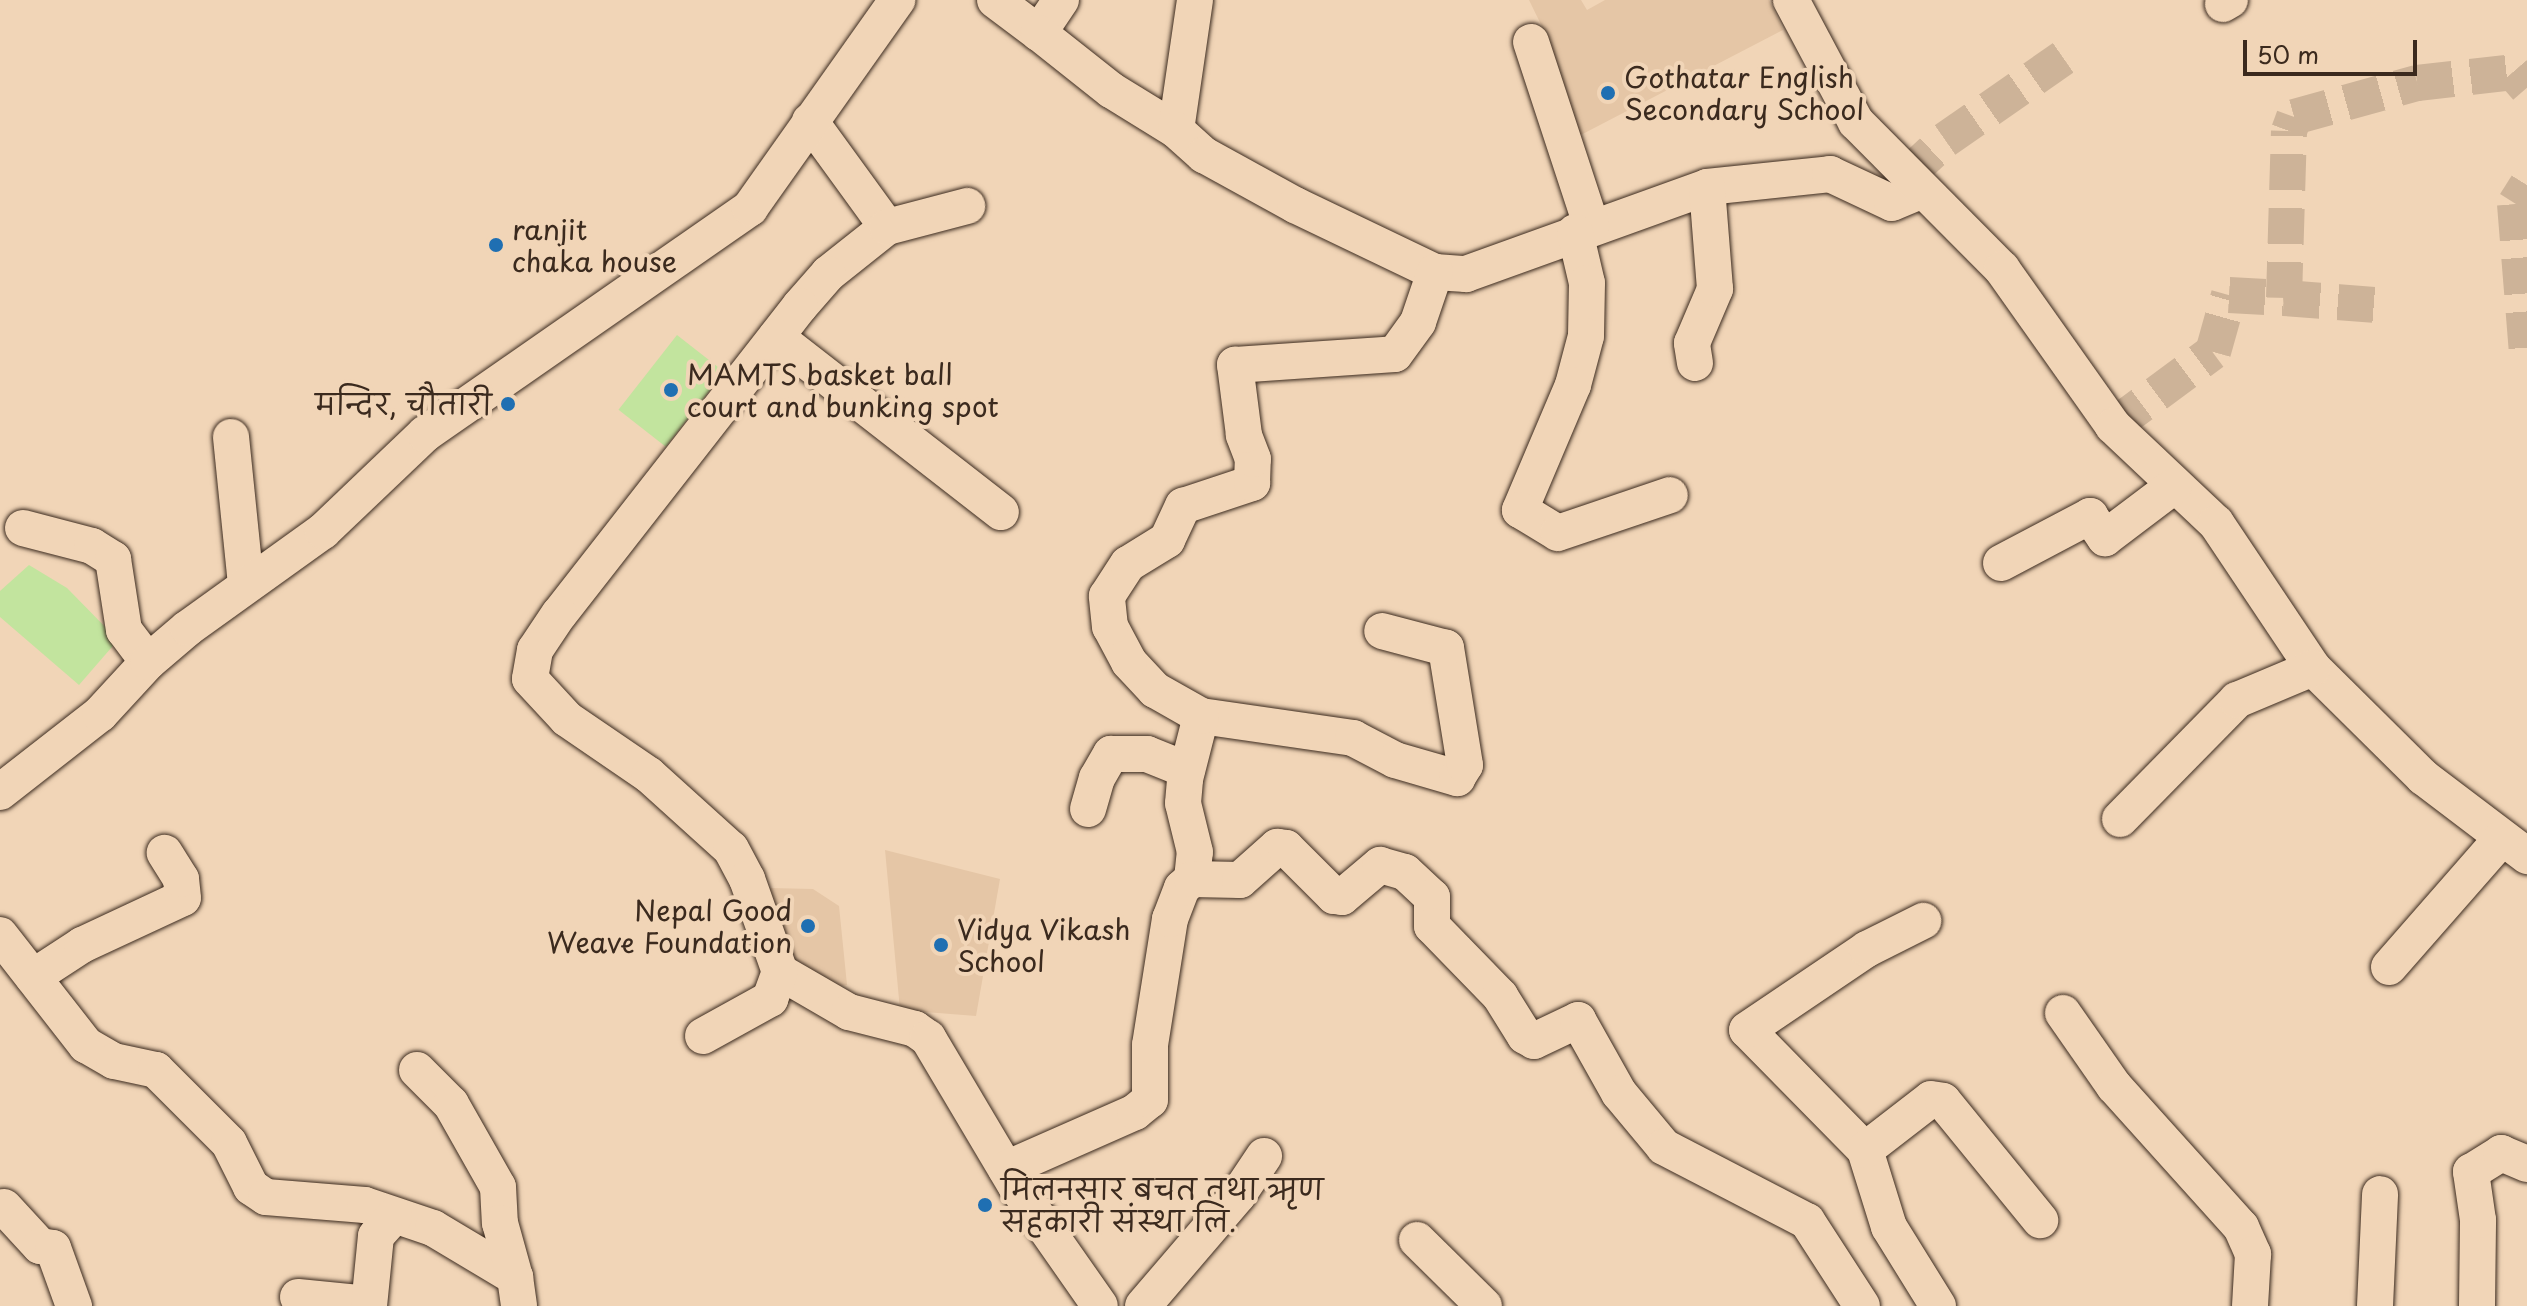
<!DOCTYPE html>
<html>
<head>
<meta charset="utf-8">
<style>
	body { margin:0 }
	#map { position:relative; width:2527px; height:1306px; overflow:hidden; background:#f1d5b7; font-family:"Playpen Sans","Playpen Sans Deva",sans-serif }
	div>[style] { position:absolute }
	.built>* { inset:0; background:#e5c6a6 }
	.green>* { inset:0; background:#c2e49e; transform-origin:0 0 }
	.minor-tunnel>* { height:36px; margin-top:-18px; transform-origin:0; background:repeating-linear-gradient(90deg,#cdb398 0 36px,transparent 0 54px) }
	.roads { filter:drop-shadow(0 0 2px #3b2a1e) drop-shadow(0 0 2px #3b2a1e) }
	.minor>* { height:36px; margin:-18px; padding:0 18px; transform-origin:18px; border-radius:18px; background:#f1d5b7 }
	.dots>* { width:22px; height:22px; translate:-50% -50%; box-sizing:border-box; border:4px solid #f1d5b7; border-radius:50% }
	span { translate:-50% -50%; white-space:nowrap; text-align:center; line-height:1.15; -webkit-text-stroke:8px #f1d5b7; paint-order:stroke }
	.poi-label { font-size:28px; color:#3b2a1e }
	.left { translate:0 -50%; text-align:left }
	.right { translate:-100% -50%; text-align:right }
	.scale { position:absolute; left:2243px; top:40px; width:174px; height:36px; box-sizing:border-box; border:4px solid #3b2a1e; border-top:0; padding-left:10px; font-size:24px; line-height:28px; white-space:nowrap; color:#3b2a1e; -webkit-text-stroke:6px #f1d5b7; paint-order:stroke }
</style>
</head>
<body>
<div id="map">
	<div class="built">
		<i style="clip-path:polygon(1529px 0,1581px 0,1587px 10px,1605px 0,1769px 0,1783px 30px,1573px 139px,1549px 41px)"></i>
		<i style="clip-path:polygon(885px 850px,1000px 879px,976px 1016px,900px 1010px)"></i>
		<i style="clip-path:polygon(770px 888px,813px 889px,839px 906px,847px 985px,824px 989px,778px 946px)"></i>
	</div>
	<div class="green">
		<i style="left:677px;top:335px;width:60px;height:95px;rotate:38deg"></i>
		<i style="clip-path:polygon(29px 565px,67px 588px,118px 640px,79px 685px,0 617px,0 591px)"></i>
	</div>
	<div class="minor-tunnel">
		<i style="left:1906px;top:176px;width:53px;rotate:-42.7deg"></i>
		<i style="left:1945px;top:140px;width:144px;rotate:-34.8deg"></i>
		<i style="left:2527px;top:185px;width:22px;rotate:122deg"></i>
		<i style="left:2515px;top:204px;width:150px;rotate:85.4deg"></i>
		<i style="left:2284px;top:298px;width:103px;rotate:4.4deg"></i>
		<i style="left:2113px;top:426px;width:124px;rotate:-36.5deg"></i>
		<i style="left:2213px;top:352px;width:59px;rotate:-74.3deg"></i>
		<i style="left:2229px;top:295px;width:55px;rotate:3.1deg"></i>
		<i style="left:2284px;top:298px;width:167px;rotate:-88.3deg"></i>
		<i style="left:2289px;top:131px;width:15px;rotate:-70deg"></i>
		<i style="left:2294px;top:117px;width:128px;rotate:-15.5deg"></i>
		<i style="left:2417px;top:83px;width:97px;rotate:-6.5deg"></i>
		<i style="left:2513px;top:72px;width:21px;rotate:49deg"></i>
	</div>
	<div class="roads">
		<div class="minor">
			<i style="left:995px;top:0;width:55px;rotate:36.9deg"></i>
			<i style="left:1061px;top:0;width:40px;rotate:124deg"></i>
			<i style="left:1039px;top:33px;width:92px;rotate:38.4deg"></i>
			<i style="left:1111px;top:90px;width:76px;rotate:31.6deg"></i>
			<i style="left:1195px;top:0;width:131px;rotate:98.3deg"></i>
			<i style="left:1176px;top:130px;width:38px;rotate:42deg"></i>
			<i style="left:1204px;top:155px;width:104px;rotate:28.8deg"></i>
			<i style="left:1295px;top:205px;width:155px;rotate:25.6deg"></i>
			<i style="left:1435px;top:272px;width:31px;rotate:4deg"></i>
			<i style="left:1466px;top:274px;width:256px;rotate:-19.8deg"></i>
			<i style="left:1707px;top:187px;width:124px;rotate:-6deg"></i>
			<i style="left:1830px;top:174px;width:68px;rotate:25.1deg"></i>
			<i style="left:1892px;top:203px;width:33px;rotate:-23deg"></i>
			<i style="left:1791px;top:0;width:138px;rotate:62deg"></i>
			<i style="left:1856px;top:122px;width:207px;rotate:45.2deg"></i>
			<i style="left:2002px;top:269px;width:192px;rotate:54.7deg"></i>
			<i style="left:2113px;top:426px;width:141px;rotate:43.3deg"></i>
			<i style="left:2216px;top:523px;width:174px;rotate:56.2deg"></i>
			<i style="left:2313px;top:668px;width:155px;rotate:44.7deg"></i>
			<i style="left:2423px;top:777px;width:131px;rotate:37.2deg"></i>
			<i style="left:2223px;top:4px;width:8px;rotate:-30deg"></i>
			<i style="left:1531px;top:42px;width:193px;rotate:71.8deg"></i>
			<i style="left:810px;top:121px;width:131px;rotate:54deg"></i>
			<i style="left:887px;top:227px;width:75px;rotate:141.5deg"></i>
			<i style="left:828px;top:274px;width:43px;rotate:131.2deg"></i>
			<i style="left:800px;top:306px;width:391px;rotate:128deg"></i>
			<i style="left:559px;top:614px;width:43px;rotate:123.7deg"></i>
			<i style="left:535px;top:650px;width:29px;rotate:100deg"></i>
			<i style="left:530px;top:679px;width:54px;rotate:47.2deg"></i>
			<i style="left:567px;top:719px;width:99px;rotate:34.3deg"></i>
			<i style="left:649px;top:775px;width:110px;rotate:42.1deg"></i>
			<i style="left:731px;top:849px;width:34px;rotate:62deg"></i>
			<i style="left:747px;top:879px;width:99px;rotate:70.5deg"></i>
			<i style="left:780px;top:972px;width:80px;rotate:30.1deg"></i>
			<i style="left:849px;top:1012px;width:68px;rotate:14.4deg"></i>
			<i style="left:915px;top:1029px;width:16px;rotate:35deg"></i>
			<i style="left:928px;top:1038px;width:172px;rotate:59.3deg"></i>
			<i style="left:1016px;top:1186px;width:146px;rotate:55deg"></i>
			<i style="left:887px;top:227px;width:83px;rotate:-14.7deg"></i>
			<i style="left:1575px;top:232px;width:52px;rotate:76.8deg"></i>
			<i style="left:1587px;top:283px;width:53px;rotate:91.1deg"></i>
			<i style="left:1586px;top:336px;width:51px;rotate:104.9deg"></i>
			<i style="left:1573px;top:385px;width:136px;rotate:113deg"></i>
			<i style="left:1520px;top:510px;width:44px;rotate:31.2deg"></i>
			<i style="left:1558px;top:533px;width:118px;rotate:-18.7deg"></i>
			<i style="left:776px;top:337px;width:285px;rotate:37.9deg"></i>
			<i style="left:1695px;top:363px;width:20px;rotate:-99deg"></i>
			<i style="left:1692px;top:343px;width:59px;rotate:-66.9deg"></i>
			<i style="left:1715px;top:289px;width:102px;rotate:-94.5deg"></i>
			<i style="left:231px;top:437px;width:148px;rotate:84.2deg"></i>
			<i style="left:23px;top:528px;width:71px;rotate:14.6deg"></i>
			<i style="left:92px;top:546px;width:25px;rotate:32deg"></i>
			<i style="left:113px;top:559px;width:72px;rotate:81.2deg"></i>
			<i style="left:124px;top:630px;width:40px;rotate:53deg"></i>
			<i style="left:2001px;top:563px;width:101px;rotate:-27.8deg"></i>
			<i style="left:2090px;top:516px;width:27px;rotate:56deg"></i>
			<i style="left:2105px;top:538px;width:86px;rotate:-37deg"></i>
			<i style="left:1201px;top:716px;width:154px;rotate:8.2deg"></i>
			<i style="left:1353px;top:738px;width:47px;rotate:27.6deg"></i>
			<i style="left:1395px;top:760px;width:65px;rotate:16.2deg"></i>
			<i style="left:1457px;top:778px;width:15px;rotate:-58deg"></i>
			<i style="left:1465px;top:765px;width:119px;rotate:-99.2deg"></i>
			<i style="left:1446px;top:648px;width:66px;rotate:-165.1deg"></i>
			<i style="left:0;top:792px;width:127px;rotate:-38deg"></i>
			<i style="left:100px;top:714px;width:71px;rotate:-47.3deg"></i>
			<i style="left:148px;top:662px;width:52px;rotate:-40.4deg"></i>
			<i style="left:188px;top:628px;width:166px;rotate:-35.7deg"></i>
			<i style="left:323px;top:531px;width:141px;rotate:-43.6deg"></i>
			<i style="left:425px;top:434px;width:396px;rotate:-34.8deg"></i>
			<i style="left:750px;top:208px;width:255px;rotate:-54.7deg"></i>
			<i style="left:1088px;top:809px;width:32px;rotate:-74deg"></i>
			<i style="left:1097px;top:778px;width:28px;rotate:-60deg"></i>
			<i style="left:1111px;top:754px;width:36px"></i>
			<i style="left:1147px;top:754px;width:43px;rotate:21.8deg"></i>
			<i style="left:2120px;top:819px;width:167px;rotate:-45.5deg"></i>
			<i style="left:2237px;top:700px;width:82px;rotate:-22.8deg"></i>
			<i style="left:1192px;top:879px;width:27px;rotate:-84deg"></i>
			<i style="left:1195px;top:852px;width:50px;rotate:-103.8deg"></i>
			<i style="left:1183px;top:803px;width:24px;rotate:-85deg"></i>
			<i style="left:1185px;top:779px;width:65px;rotate:-75.7deg"></i>
			<i style="left:1201px;top:716px;width:53px;rotate:-150.5deg"></i>
			<i style="left:1155px;top:690px;width:38px;rotate:-133deg"></i>
			<i style="left:1129px;top:662px;width:40px;rotate:-118deg"></i>
			<i style="left:1110px;top:627px;width:31px;rotate:-96deg"></i>
			<i style="left:1107px;top:596px;width:38px;rotate:-57deg"></i>
			<i style="left:1128px;top:564px;width:46px;rotate:-31.6deg"></i>
			<i style="left:1167px;top:540px;width:38px;rotate:-65deg"></i>
			<i style="left:1183px;top:506px;width:73px;rotate:-18.4deg"></i>
			<i style="left:1252px;top:483px;width:24px;rotate:-88deg"></i>
			<i style="left:1253px;top:459px;width:26px;rotate:-111deg"></i>
			<i style="left:1244px;top:435px;width:71px;rotate:-97.3deg"></i>
			<i style="left:1235px;top:365px;width:160px;rotate:-3.9deg"></i>
			<i style="left:1395px;top:354px;width:39px;rotate:-54deg"></i>
			<i style="left:1418px;top:322px;width:53px;rotate:-71.2deg"></i>
			<i style="left:0;top:935px;width:140px;rotate:52deg"></i>
			<i style="left:86px;top:1045px;width:32px;rotate:30deg"></i>
			<i style="left:114px;top:1061px;width:43px;rotate:12.1deg"></i>
			<i style="left:156px;top:1070px;width:103px;rotate:45deg"></i>
			<i style="left:229px;top:1143px;width:49px;rotate:63.4deg"></i>
			<i style="left:251px;top:1187px;width:18px;rotate:34deg"></i>
			<i style="left:266px;top:1197px;width:99px;rotate:4.6deg"></i>
			<i style="left:365px;top:1205px;width:72px;rotate:18.7deg"></i>
			<i style="left:433px;top:1228px;width:96px;rotate:30.9deg"></i>
			<i style="left:515px;top:1277px;width:29px;rotate:82deg"></i>
			<i style="left:2389px;top:967px;width:171px;rotate:-48.8deg"></i>
			<i style="left:33px;top:977px;width:59px;rotate:-33.1deg"></i>
			<i style="left:82px;top:945px;width:111px;rotate:-25deg"></i>
			<i style="left:183px;top:898px;width:19px;rotate:-96deg"></i>
			<i style="left:181px;top:879px;width:31px;rotate:-122deg"></i>
			<i style="left:2063px;top:1013px;width:89px;rotate:55.1deg"></i>
			<i style="left:2114px;top:1086px;width:190px;rotate:48deg"></i>
			<i style="left:2241px;top:1227px;width:30px;rotate:66deg"></i>
			<i style="left:2253px;top:1254px;width:52px;rotate:93.3deg"></i>
			<i style="left:703px;top:1036px;width:77px;rotate:-28.9deg"></i>
			<i style="left:770px;top:999px;width:29px;rotate:-70deg"></i>
			<i style="left:417px;top:1070px;width:48px;rotate:45deg"></i>
			<i style="left:451px;top:1104px;width:95px;rotate:60.5deg"></i>
			<i style="left:498px;top:1187px;width:36px;rotate:87deg"></i>
			<i style="left:500px;top:1223px;width:56px;rotate:74.5deg"></i>
			<i style="left:1865px;top:1150px;width:168px;rotate:-134.5deg"></i>
			<i style="left:1747px;top:1030px;width:145px;rotate:-34deg"></i>
			<i style="left:1867px;top:949px;width:63px;rotate:-26.6deg"></i>
			<i style="left:1006px;top:1169px;width:141px;rotate:-23.8deg"></i>
			<i style="left:1135px;top:1112px;width:19px;rotate:-39deg"></i>
			<i style="left:1150px;top:1100px;width:55px;rotate:-90deg"></i>
			<i style="left:1150px;top:1045px;width:128px;rotate:-81deg"></i>
			<i style="left:1170px;top:919px;width:33px;rotate:-69deg"></i>
			<i style="left:1182px;top:888px;width:13px;rotate:-42deg"></i>
			<i style="left:1192px;top:879px;width:48px;rotate:1.2deg"></i>
			<i style="left:1240px;top:880px;width:50px;rotate:-41.7deg"></i>
			<i style="left:1277px;top:847px;width:9px;rotate:6deg"></i>
			<i style="left:1286px;top:848px;width:68px;rotate:45deg"></i>
			<i style="left:1334px;top:896px;width:8px;rotate:7deg"></i>
			<i style="left:1342px;top:897px;width:50px;rotate:-40.1deg"></i>
			<i style="left:1380px;top:865px;width:26px;rotate:16deg"></i>
			<i style="left:1405px;top:872px;width:37px;rotate:43deg"></i>
			<i style="left:1432px;top:897px;width:29px;rotate:90deg"></i>
			<i style="left:1432px;top:926px;width:98px;rotate:45.8deg"></i>
			<i style="left:1500px;top:996px;width:47px;rotate:58deg"></i>
			<i style="left:1525px;top:1036px;width:10px;rotate:29deg"></i>
			<i style="left:1534px;top:1041px;width:49px;rotate:-25.5deg"></i>
			<i style="left:1578px;top:1020px;width:84px;rotate:60.7deg"></i>
			<i style="left:1619px;top:1093px;width:70px;rotate:50.2deg"></i>
			<i style="left:1664px;top:1147px;width:161px;rotate:27.4deg"></i>
			<i style="left:1807px;top:1221px;width:101px;rotate:57.1deg"></i>
			<i style="left:4px;top:1207px;width:53px;rotate:47.3deg"></i>
			<i style="left:40px;top:1246px;width:13px;rotate:9deg"></i>
			<i style="left:53px;top:1248px;width:62px;rotate:70.1deg"></i>
			<i style="left:1417px;top:1240px;width:94px;rotate:44.6deg"></i>
			<i style="left:298px;top:1297px;width:71px;rotate:5.6deg"></i>
			<i style="left:369px;top:1306px;width:70px;rotate:-84.3deg"></i>
			<i style="left:376px;top:1236px;width:27px;rotate:-48deg"></i>
			<i style="left:1143px;top:1306px;width:146px;rotate:-49.4deg"></i>
			<i style="left:1238px;top:1195px;width:47px;rotate:-56.3deg"></i>
			<i style="left:1938px;top:1306px;width:93px;rotate:-121.8deg"></i>
			<i style="left:1889px;top:1227px;width:81px;rotate:-107.3deg"></i>
			<i style="left:1865px;top:1150px;width:83px;rotate:-37.7deg"></i>
			<i style="left:1931px;top:1099px;width:12px;rotate:9deg"></i>
			<i style="left:1943px;top:1101px;width:154px;rotate:50.8deg"></i>
			<i style="left:2375px;top:1306px;width:112px;rotate:-87.4deg"></i>
			<i style="left:2477px;top:1306px;width:86px;rotate:-89.3deg"></i>
			<i style="left:2478px;top:1220px;width:49px;rotate:-98.3deg"></i>
			<i style="left:2471px;top:1172px;width:36px;rotate:-32deg"></i>
			<i style="left:2501px;top:1153px;width:28px;rotate:23deg"></i>
		</div>
	</div>
	<div class="dots">
		<i style="left:1608px;top:93px;background:#1f6fb2"></i>
		<i style="left:496px;top:245px;background:#1f6fb2"></i>
		<i style="left:671px;top:390px;background:#1f6fb2"></i>
		<i style="left:508px;top:404px;background:#1f6fb2"></i>
		<i style="left:808px;top:926px;background:#1f6fb2"></i>
		<i style="left:941px;top:945px;background:#1f6fb2"></i>
		<i style="left:985px;top:1205px;background:#1f6fb2"></i>
	</div>
	<div class="poi-label">
		<span class="left" style="left:1624px;top:93px">Gothatar English<br>Secondary School</span>
		<span class="left" style="left:512px;top:245px">ranjit<br>chaka house</span>
		<span class="left" style="left:687px;top:390px">MAMTS basket ball<br>court and bunking spot</span>
		<span class="right" style="left:492px;top:404px">मन्दिर, चौतारी</span>
		<span class="right" style="left:792px;top:926px">Nepal Good<br>Weave Foundation</span>
		<span class="left" style="left:957px;top:945px">Vidya Vikash<br>School</span>
		<span class="left" style="left:1001px;top:1205px">मिलनसार बचत तथा ऋण<br>सहकारी संस्था लि.</span>
	</div>
	<div class="scale">50 m</div>
</div>
</body>
</html>
